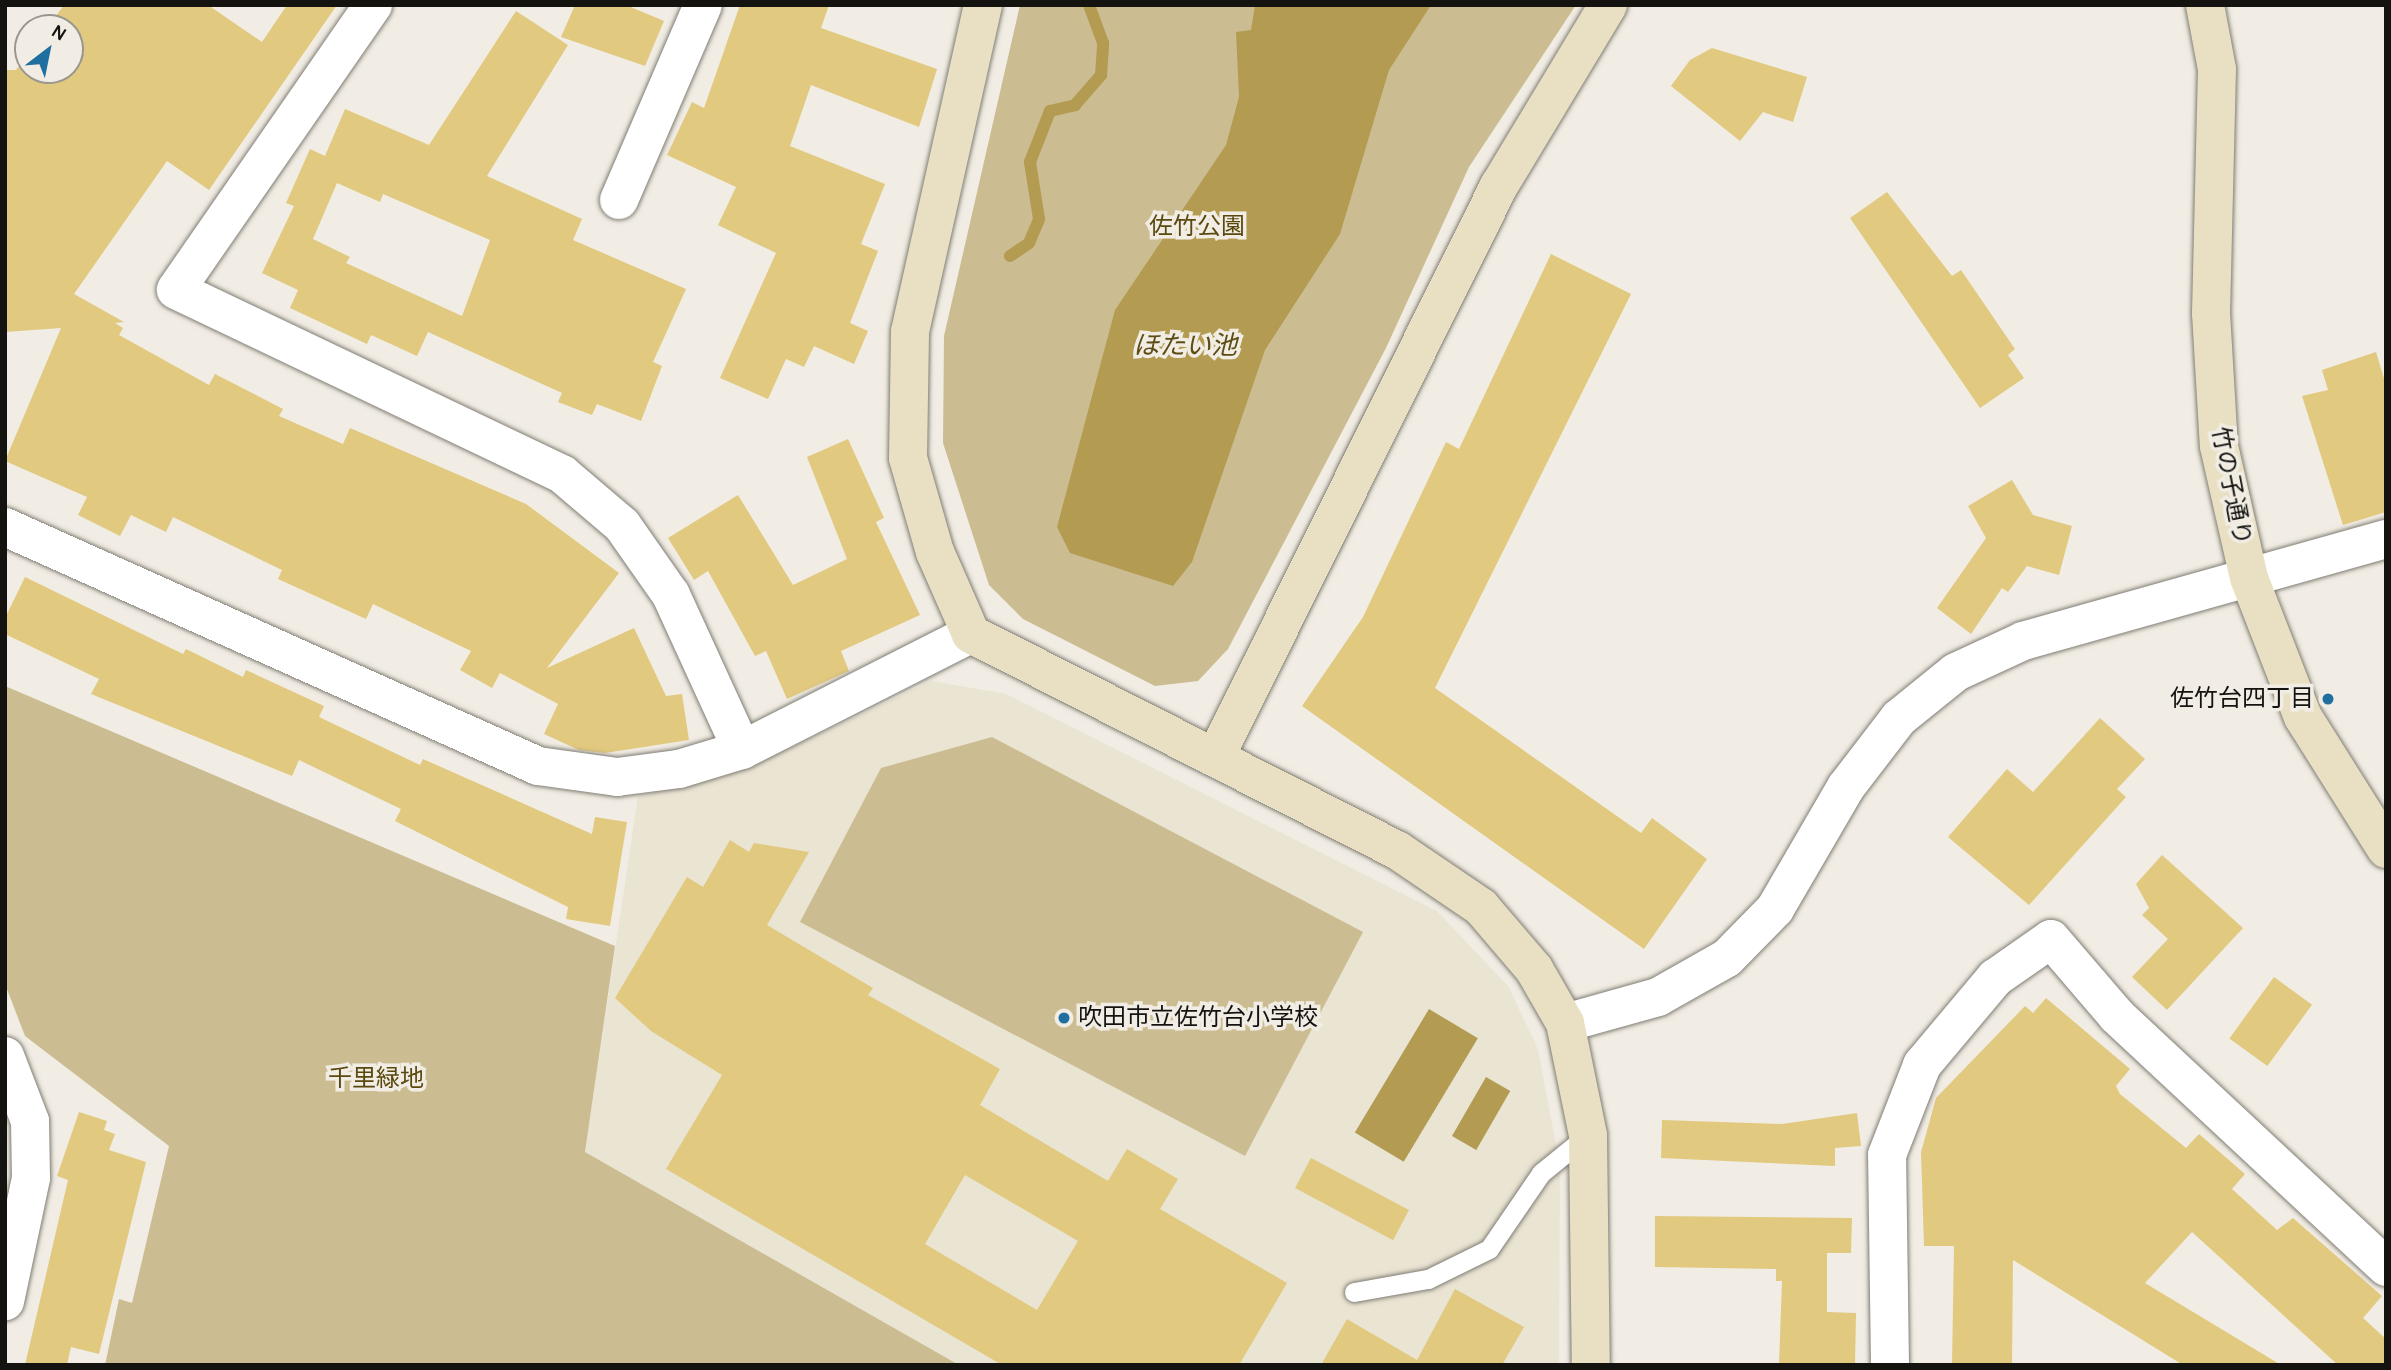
<!DOCTYPE html>
<html>
<head>
<meta charset="utf-8">
<style>
	body { margin:0 }
	#map { position:relative; width:2391px; height:1370px; overflow:hidden; background:#f1ede4; font-family:Karla,"Noto Sans JP",sans-serif }
	div>[style] { position:absolute }
	.built>* { inset:0; background:#eae4d3 }
	.green>* { inset:0; background:#cbbd91 }
	.water>* { inset:0; background:#b39b52; transform-origin:0 0 }
	.stream>* { height:12px; margin:-6px; padding:0 6px; transform-origin:6px; border-radius:6px; background:#b39b52 }
	.building>* { inset:0; background:#e1c97f; transform-origin:0 0 }
	.roads { filter:drop-shadow(0 0 2px #807d74) drop-shadow(0 0 2px #807d74) }
	.lane>* { height:19px; margin:-9.5px; padding:0 9.5px; transform-origin:9.5px; border-radius:9.5px; background:#fff }
	.street>* { height:38px; margin:-19px; padding:0 19px; transform-origin:19px; border-radius:19px; background:#fff }
	.secondary>* { height:38px; margin:-19px; padding:0 19px; transform-origin:19px; border-radius:19px; background:#e9e0c4 }
	.dots>* { width:19px; height:19px; translate:-50% -50%; box-sizing:border-box; border:4px solid #f1ede4; border-radius:50% }
	span { translate:-50% -50%; white-space:nowrap; text-align:center; line-height:1.15; -webkit-text-stroke:7px #f1ede4; paint-order:stroke }
	.park-label { font-size:24px; color:#5a490f }
	.street-label { font-size:24px; color:#141310 }
	.poi-label { font-size:24px; color:#141310 }
	.right { translate:-100% -50%; text-align:right }
	.left { translate:0 -50%; text-align:left }
	.water-label { font-size:26px; color:#5d4c13; font-style:italic }
	.frame { position:absolute; inset:0; border:7px solid #141310; pointer-events:none }
	.north { position:absolute; left:14px; top:14px; width:70px; height:70px; box-sizing:border-box; background:#f1ede4; border:2px solid #99968f; border-radius:50%; rotate:32deg; font-size:19px; font-weight:700; line-height:28px; text-align:center; color:#141310 }
	.north::after { content:''; display:block; margin:auto; width:24px; height:32px; background:#206fa1; clip-path:polygon(50% 0,100% 100%,50% 72%,0 100%) }
</style>
</head>
<body>
<div id="map">
	<div class="built">
		<i style="clip-path:polygon(932px 681px,1006px 694px,1437px 911px,1508px 986px,1538px 1049px,1560px 1167px,1559px 1365px,959px 1365px,585px 1152px,638px 796px,752px 766px)"></i>
	</div>
	<div class="green">
		<i style="clip-path:polygon(1020px 5px,1576px 5px,1469px 167px,1386px 348px,1228px 649px,1198px 681px,1155px 686px,1023px 619px,989px 585px,943px 443px,944px 336px)"></i>
		<i style="clip-path:polygon(5px 686px,615px 946px,585px 1152px,959px 1365px,105px 1365px,119px 1299px,132px 1303px,169px 1146px,25px 1036px,5px 984px)"></i>
		<i style="clip-path:polygon(992px 737px,1363px 932px,1245px 1156px,800px 922px,881px 768px)"></i>
	</div>
	<div class="water">
		<i style="clip-path:polygon(1255px 5px,1431px 5px,1389px 70px,1340px 234px,1265px 350px,1192px 562px,1173px 586px,1070px 553px,1057px 527px,1115px 310px,1226px 145px,1239px 97px,1236px 32px,1251px 30px)"></i>
		<i style="left:1429px;top:1009px;width:57px;height:144px;rotate:31deg"></i>
		<i style="left:1486px;top:1077px;width:28px;height:68px;rotate:30deg"></i>
	</div>
	<div class="stream">
		<i style="left:1010px;top:256px;width:23px;rotate:-34deg"></i>
		<i style="left:1029px;top:243px;width:26px;rotate:-67deg"></i>
		<i style="left:1039px;top:219px;width:58px;rotate:-99deg"></i>
		<i style="left:1030px;top:162px;width:55px;rotate:-68.6deg"></i>
		<i style="left:1050px;top:111px;width:26px;rotate:-13deg"></i>
		<i style="left:1075px;top:105px;width:40px;rotate:-49deg"></i>
		<i style="left:1101px;top:75px;width:32px;rotate:-86deg"></i>
		<i style="left:1103px;top:43px;width:40px;rotate:-110.2deg"></i>
	</div>
	<div class="building">
		<i style="clip-path:polygon(64px 5px,208px 5px,262px 42px,287px 5px,337px 5px,209px 190px,167px 161px,74px 294px,124px 322px,115px 323px,123px 328px,119px 335px,209px 385px,215px 374px,283px 409px,279px 416px,343px 444px,350px 428px,526px 504px,619px 573px,547px 668px,634px 628px,666px 696px,682px 694px,689px 740px,605px 753px,579px 750px,544px 734px,558px 704px,500px 673px,492px 688px,460px 670px,471px 651px,373px 604px,366px 619px,278px 579px,282px 570px,173px 517px,166px 532px,131px 515px,120px 536px,78px 515px,87px 497px,5px 461px,61px 328px,5px 332px,5px 70px,16px 70px,28px 54px,28px 70px,70px 70px,70px 28px,47px 28px)"></i>
		<i style="clip-path:polygon(575px 5px,626px 5px,664px 21px,645px 66px,561px 37px)"></i>
		<i style="clip-path:polygon(740px 5px,829px 5px,821px 28px,937px 69px,919px 127px,811px 85px,790px 146px,885px 184px,861px 244px,878px 251px,850px 323px,868px 331px,854px 364px,814px 346px,804px 367px,786px 359px,768px 399px,720px 378px,776px 253px,718px 225px,736px 187px,667px 155px,692px 102px,704px 108px)"></i>
		<i style="clip-path:polygon(evenodd,516px 11px,568px 45px,487px 176px,582px 219px,573px 240px,686px 289px,653px 362px,662px 366px,641px 421px,597px 404px,592px 415px,558px 402px,562px 393px,428px 332px,417px 356px,371px 335px,367px 344px,290px 308px,298px 290px,262px 273px,294px 206px,286px 203px,310px 149px,325px 156px,345px 109px,429px 145px,516px 11px,337px 183px,380px 202px,383px 194px,490px 240px,462px 316px,346px 263px,350px 257px,313px 239px,337px 183px)"></i>
		<i style="clip-path:polygon(1712px 48px,1807px 77px,1793px 122px,1763px 112px,1740px 141px,1671px 86px,1690px 60px)"></i>
		<i style="clip-path:polygon(1887px 192px,1952px 276px,1961px 270px,2015px 349px,2008px 355px,2024px 378px,1980px 408px,1850px 218px)"></i>
		<i style="clip-path:polygon(1551px 254px,1631px 294px,1435px 688px,1641px 833px,1652px 818px,1707px 859px,1644px 949px,1302px 706px,1363px 617px,1446px 442px,1459px 449px)"></i>
		<i style="clip-path:polygon(2376px 352px,2386px 385px,2386px 512px,2343px 525px,2302px 396px,2328px 390px,2322px 370px)"></i>
		<i style="clip-path:polygon(848px 439px,884px 518px,876px 522px,920px 615px,841px 651px,849px 671px,787px 699px,766px 651px,755px 656px,708px 571px,694px 580px,668px 538px,738px 495px,793px 585px,847px 559px,807px 457px)"></i>
		<i style="clip-path:polygon(2012px 480px,2033px 515px,2072px 526px,2059px 575px,2027px 566px,2008px 592px,2002px 588px,1971px 634px,1937px 608px,1986px 538px,1968px 506px)"></i>
		<i style="clip-path:polygon(25px 577px,183px 654px,186px 649px,243px 677px,246px 670px,324px 706px,319px 717px,420px 765px,423px 759px,592px 834px,595px 817px,627px 822px,610px 926px,566px 919px,568px 907px,395px 821px,401px 809px,299px 760px,292px 776px,91px 694px,99px 679px,5px 634px,5px 618px)"></i>
		<i style="clip-path:polygon(2100px 718px,2145px 759px,2117px 789px,2126px 797px,2029px 905px,1948px 837px,2007px 769px,2033px 792px)"></i>
		<i style="clip-path:polygon(evenodd,730px 840px,749px 852px,754px 843px,809px 852px,767px 925px,873px 988px,868px 995px,1000px 1069px,980px 1105px,1108px 1181px,1127px 1149px,1178px 1179px,1160px 1209px,1287px 1283px,1239px 1365px,1002px 1365px,666px 1169px,722px 1075px,651px 1031px,615px 998px,687px 877px,703px 887px,730px 840px,965px 1175px,1078px 1241px,1037px 1310px,925px 1244px,965px 1175px)"></i>
		<i style="clip-path:polygon(2162px 855px,2243px 928px,2167px 1010px,2132px 977px,2168px 939px,2142px 915px,2149px 908px,2136px 884px)"></i>
		<i style="left:2274px;top:977px;width:47px;height:76px;rotate:36deg"></i>
		<i style="clip-path:polygon(2046px 998px,2130px 1069px,2116px 1086px,2120px 1094px,2186px 1148px,2199px 1134px,2245px 1174px,2232px 1189px,2277px 1230px,2293px 1218px,2382px 1296px,2363px 1318px,2386px 1339px,2386px 1365px,2338px 1365px,2192px 1232px,2145px 1283px,2281px 1365px,2183px 1365px,2013px 1260px,2012px 1365px,1952px 1365px,1954px 1246px,1924px 1246px,1921px 1152px,1936px 1098px,2025px 1006px,2033px 1013px)"></i>
		<i style="clip-path:polygon(79px 1112px,107px 1121px,104px 1130px,115px 1134px,109px 1150px,146px 1162px,99px 1354px,71px 1347px,67px 1365px,25px 1365px,68px 1180px,57px 1176px)"></i>
		<i style="clip-path:polygon(1857px 1113px,1861px 1146px,1835px 1148px,1835px 1166px,1661px 1158px,1662px 1120px,1782px 1124px)"></i>
		<i style="left:1311px;top:1158px;width:111px;height:34px;rotate:28deg"></i>
		<i style="clip-path:polygon(1655px 1216px,1852px 1218px,1851px 1253px,1827px 1253px,1827px 1312px,1856px 1313px,1855px 1365px,1779px 1365px,1782px 1281px,1776px 1281px,1776px 1269px,1655px 1267px)"></i>
		<i style="clip-path:polygon(1455px 1289px,1524px 1327px,1502px 1365px,1321px 1365px,1347px 1319px,1417px 1360px)"></i>
	</div>
	<div class="roads">
		<div class="lane">
			<i style="left:1354px;top:1292px;width:75px;rotate:-10deg"></i>
			<i style="left:1428px;top:1279px;width:68px;rotate:-26.2deg"></i>
			<i style="left:1489px;top:1249px;width:92px;rotate:-55.6deg"></i>
			<i style="left:1541px;top:1173px;width:60px;rotate:-39deg"></i>
		</div>
		<div class="street">
			<i style="left:373px;top:5px;width:346px;rotate:124.7deg"></i>
			<i style="left:176px;top:290px;width:428px;rotate:25.5deg"></i>
			<i style="left:562px;top:474px;width:79px;rotate:40.4deg"></i>
			<i style="left:622px;top:525px;width:85px;rotate:55deg"></i>
			<i style="left:671px;top:595px;width:170px;rotate:65.4deg"></i>
			<i style="left:619px;top:200px;width:212px;rotate:-66.7deg"></i>
			<i style="left:5px;top:527px;width:584px;rotate:24.15deg"></i>
			<i style="left:538px;top:766px;width:80px;rotate:7.9deg"></i>
			<i style="left:617px;top:777px;width:63px;rotate:-7.4deg"></i>
			<i style="left:679px;top:769px;width:66px;rotate:-16.8deg"></i>
			<i style="left:742px;top:750px;width:257px;rotate:-26.9deg"></i>
			<i style="left:1565px;top:1023px;width:97px;rotate:-15.6deg"></i>
			<i style="left:1658px;top:997px;width:79px;rotate:-29.5deg"></i>
			<i style="left:1727px;top:958px;width:69px;rotate:-45.6deg"></i>
			<i style="left:1775px;top:909px;width:141px;rotate:-59.8deg"></i>
			<i style="left:1846px;top:787px;width:87px;rotate:-52.5deg"></i>
			<i style="left:1899px;top:718px;width:73px;rotate:-38.9deg"></i>
			<i style="left:1956px;top:672px;width:74px;rotate:-24.8deg"></i>
			<i style="left:2023px;top:641px;width:377px;rotate:-15.7deg"></i>
			<i style="left:5px;top:1056px;width:70px;rotate:69deg"></i>
			<i style="left:30px;top:1121px;width:57px;rotate:89deg"></i>
			<i style="left:31px;top:1178px;width:126px;rotate:101.9deg"></i>
			<i style="left:1890px;top:1365px;width:210px;rotate:-90.8deg"></i>
			<i style="left:1887px;top:1155px;width:97px;rotate:-68.7deg"></i>
			<i style="left:1922px;top:1065px;width:114px;rotate:-50deg"></i>
			<i style="left:1995px;top:978px;width:68px;rotate:-34.9deg"></i>
			<i style="left:2051px;top:939px;width:101px;rotate:49.4deg"></i>
			<i style="left:2117px;top:1016px;width:368px;rotate:43deg"></i>
		</div>
		<div class="secondary">
			<i style="left:983px;top:5px;width:335px;rotate:102.6deg"></i>
			<i style="left:910px;top:332px;width:126px;rotate:90.9deg"></i>
			<i style="left:908px;top:458px;width:98px;rotate:74deg"></i>
			<i style="left:935px;top:552px;width:90px;rotate:66.3deg"></i>
			<i style="left:971px;top:634px;width:478px;rotate:26.9deg"></i>
			<i style="left:1397px;top:850px;width:102px;rotate:34.2deg"></i>
			<i style="left:1481px;top:907px;width:82px;rotate:49.5deg"></i>
			<i style="left:1534px;top:969px;width:62px;rotate:60.1deg"></i>
			<i style="left:1565px;top:1023px;width:114px;rotate:78.4deg"></i>
			<i style="left:1588px;top:1135px;width:230px;rotate:89.3deg"></i>
			<i style="left:2205px;top:5px;width:65px;rotate:79.4deg"></i>
			<i style="left:2217px;top:69px;width:244px;rotate:91.4deg"></i>
			<i style="left:2211px;top:313px;width:133px;rotate:86.6deg"></i>
			<i style="left:2219px;top:446px;width:135px;rotate:77.2deg"></i>
			<i style="left:2249px;top:578px;width:149px;rotate:68.8deg"></i>
			<i style="left:2303px;top:717px;width:156px;rotate:57.8deg"></i>
			<i style="left:1215px;top:758px;width:639px;rotate:-63.6deg"></i>
			<i style="left:1499px;top:186px;width:211px;rotate:-58.9deg"></i>
		</div>
	</div>
	<div class="dots">
		<i style="left:2328px;top:699px;background:#206fa1"></i>
		<i style="left:1064px;top:1018px;background:#206fa1"></i>
	</div>
	<div class="park-label">
		<span style="left:1197px;top:227px">佐竹公園</span>
		<span style="left:376px;top:1079px">千里緑地</span>
	</div>
	<div class="street-label">
		<span style="left:2231px;top:486px;rotate:79deg">竹の子通り</span>
	</div>
	<div class="poi-label">
		<span class="right" style="left:2314px;top:699px">佐竹台四丁目</span>
		<span class="left" style="left:1078px;top:1018px">吹田市立佐竹台小学校</span>
	</div>
	<div class="water-label">
		<span style="left:1185px;top:346px">ほたい池</span>
	</div>
	<div class="frame"></div>
	<div class="north">N</div>
</div>
</body>
</html>
